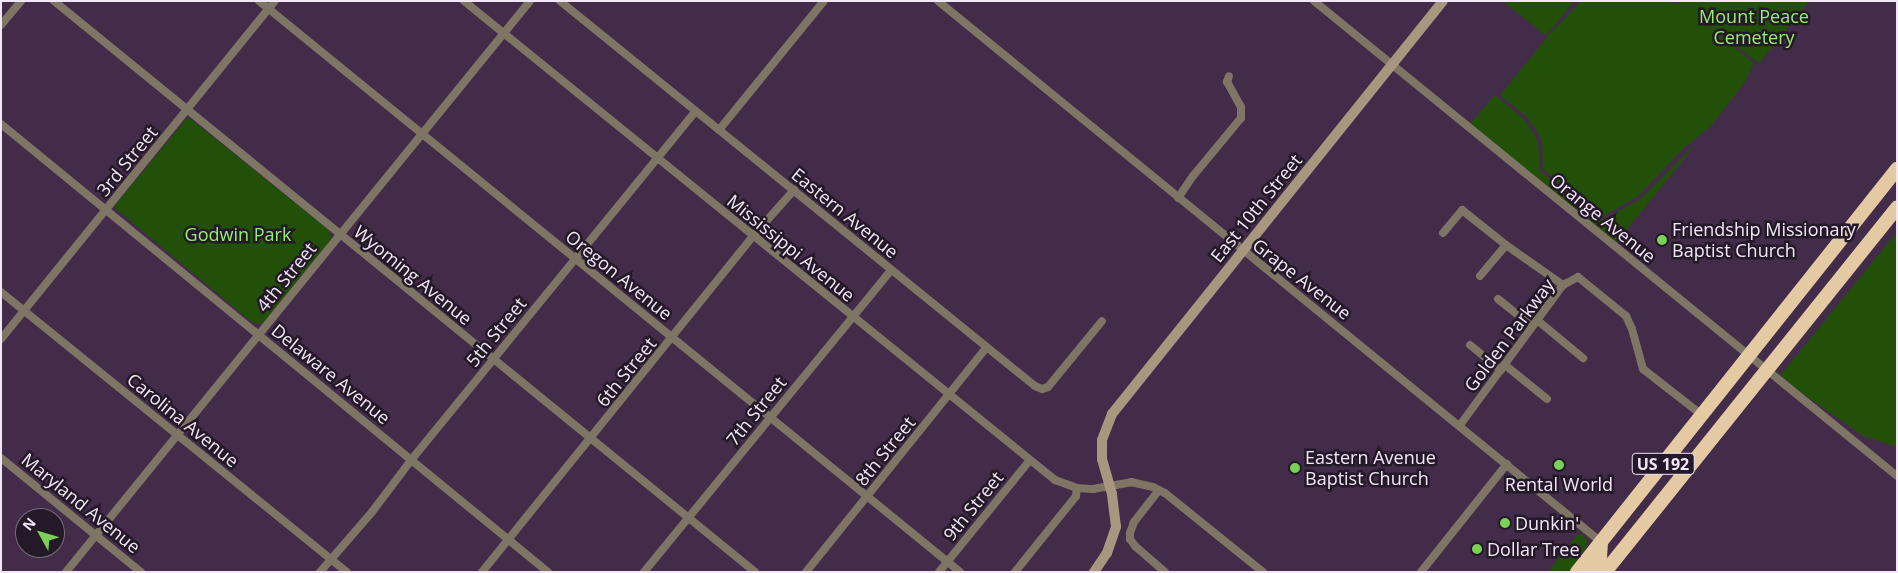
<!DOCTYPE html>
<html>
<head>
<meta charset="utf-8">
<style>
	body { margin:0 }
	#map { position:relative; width:1898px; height:573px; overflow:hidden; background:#432c4a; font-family:"Open Sans",sans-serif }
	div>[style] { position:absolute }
	.green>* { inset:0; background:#235009 }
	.street>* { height:8px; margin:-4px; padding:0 4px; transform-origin:4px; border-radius:4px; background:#7f7565 }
	.secondary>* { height:10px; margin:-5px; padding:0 5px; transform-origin:5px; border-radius:5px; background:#a8977f }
	.highway>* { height:14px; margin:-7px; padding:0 7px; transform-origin:7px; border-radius:7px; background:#e4caa3 }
	.dots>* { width:14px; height:14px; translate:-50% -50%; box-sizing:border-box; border:2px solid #241927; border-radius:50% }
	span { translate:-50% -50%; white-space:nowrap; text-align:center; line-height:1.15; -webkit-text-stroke:5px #241927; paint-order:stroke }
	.shield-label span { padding:1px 4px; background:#241927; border:1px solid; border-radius:4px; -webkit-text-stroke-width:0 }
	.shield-label { font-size:16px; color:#f4e6f9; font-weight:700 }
	.park-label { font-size:18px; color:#96f06f }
	.street-label { font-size:18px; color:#f4e6f9 }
	.poi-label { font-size:18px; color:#f4e6f9 }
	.left { translate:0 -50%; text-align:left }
	.frame { position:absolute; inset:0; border:2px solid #f4e6f9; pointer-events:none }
	.north { position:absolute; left:15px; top:508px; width:50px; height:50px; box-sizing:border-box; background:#241927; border:1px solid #776b7b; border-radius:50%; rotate:309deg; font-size:14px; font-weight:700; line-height:20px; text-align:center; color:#f4e6f9 }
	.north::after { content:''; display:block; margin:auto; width:18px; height:22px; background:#7bd155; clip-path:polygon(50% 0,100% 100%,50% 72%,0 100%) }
</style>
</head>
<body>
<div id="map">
	<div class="green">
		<i style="clip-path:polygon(1503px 1px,1574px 1px,1546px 36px)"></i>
		<i style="clip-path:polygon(1581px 1px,1668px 1px,1680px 5px,1676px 1px,1810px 1px,1759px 63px,1700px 20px,1754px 63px,1745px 82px,1711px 126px,1685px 147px,1637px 197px,1602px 217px,1543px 169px,1542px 140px,1528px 118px,1500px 95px,1548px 36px)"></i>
		<i style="clip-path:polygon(1495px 95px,1525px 120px,1538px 141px,1540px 171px,1602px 220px,1639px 200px,1698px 142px,1615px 244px,1469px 125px)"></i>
		<i style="clip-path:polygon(188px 117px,330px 231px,331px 240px,262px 324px,253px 323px,116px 209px,116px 204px)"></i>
		<i style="clip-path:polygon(1897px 232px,1897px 447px,1863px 436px,1779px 377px)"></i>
		<i style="clip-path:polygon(1580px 531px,1587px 540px,1587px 545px,1582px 554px,1569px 572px,1548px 572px,1577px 535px,1581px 535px)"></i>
	</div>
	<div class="street">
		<i style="left:54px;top:1px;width:904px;rotate:39.16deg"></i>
		<i style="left:259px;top:1px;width:904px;rotate:39.16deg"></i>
		<i style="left:464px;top:1px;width:761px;rotate:39.02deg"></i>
		<i style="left:1055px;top:480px;width:23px;rotate:20deg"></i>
		<i style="left:1077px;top:488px;width:16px;rotate:4deg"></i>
		<i style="left:1093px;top:489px;width:39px;rotate:-10deg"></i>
		<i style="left:1131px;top:482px;width:23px;rotate:13deg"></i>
		<i style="left:1153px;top:487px;width:13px;rotate:27deg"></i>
		<i style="left:1165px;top:493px;width:126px;rotate:38.9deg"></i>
		<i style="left:560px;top:1px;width:611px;rotate:39.03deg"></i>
		<i style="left:1035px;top:386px;width:8px;rotate:23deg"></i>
		<i style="left:1042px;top:389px;width:6px;rotate:-18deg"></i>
		<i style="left:1048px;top:387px;width:85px;rotate:-50.7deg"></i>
		<i style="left:938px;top:1px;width:856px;rotate:39.21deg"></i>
		<i style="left:1314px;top:1px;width:752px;rotate:39.17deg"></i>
		<i style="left:1px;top:25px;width:31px;rotate:-50deg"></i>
		<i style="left:1px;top:124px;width:707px;rotate:39.32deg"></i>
		<i style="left:719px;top:130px;width:166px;rotate:-50.9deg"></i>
		<i style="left:1178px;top:198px;width:27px;rotate:-56deg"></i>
		<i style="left:1193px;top:176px;width:75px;rotate:-50.4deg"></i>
		<i style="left:1241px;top:118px;width:11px;rotate:-90deg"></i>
		<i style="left:1241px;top:107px;width:29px;rotate:-119deg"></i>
		<i style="left:1227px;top:82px;width:6px;rotate:-72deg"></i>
		<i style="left:1443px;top:233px;width:30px;rotate:-50deg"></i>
		<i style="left:1462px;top:210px;width:56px;rotate:38.5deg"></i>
		<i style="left:1506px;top:245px;width:70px;rotate:35.1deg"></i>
		<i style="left:1480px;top:276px;width:40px;rotate:-50deg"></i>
		<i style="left:1px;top:292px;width:445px;rotate:39deg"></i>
		<i style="left:1498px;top:299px;width:43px;rotate:38.5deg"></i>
		<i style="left:1537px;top:320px;width:60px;rotate:39.6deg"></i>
		<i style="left:1px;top:339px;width:435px;rotate:-51deg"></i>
		<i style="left:1470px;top:345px;width:40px;rotate:39deg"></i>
		<i style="left:1505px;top:365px;width:54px;rotate:39deg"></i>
		<i style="left:1460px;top:425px;width:174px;rotate:-53.7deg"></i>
		<i style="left:1563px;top:285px;width:17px;rotate:-28deg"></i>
		<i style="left:1578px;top:277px;width:62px;rotate:39.1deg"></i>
		<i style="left:1626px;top:316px;width:14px;rotate:65deg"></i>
		<i style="left:1632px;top:329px;width:41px;rotate:74.6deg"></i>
		<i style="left:1643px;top:369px;width:75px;rotate:37.9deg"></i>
		<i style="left:1px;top:458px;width:181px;rotate:39.2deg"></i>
		<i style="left:1159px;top:490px;width:41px;rotate:128deg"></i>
		<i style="left:1134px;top:522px;width:12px;rotate:110deg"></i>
		<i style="left:1130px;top:533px;width:6px;rotate:90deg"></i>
		<i style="left:1130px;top:539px;width:9px;rotate:54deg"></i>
		<i style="left:1135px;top:546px;width:40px;rotate:41deg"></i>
		<i style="left:66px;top:572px;width:736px;rotate:-50.9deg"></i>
		<i style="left:320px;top:572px;width:79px;rotate:-49.1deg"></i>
		<i style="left:372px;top:512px;width:66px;rotate:-53deg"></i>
		<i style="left:412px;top:459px;width:448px;rotate:-50.8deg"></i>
		<i style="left:482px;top:572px;width:432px;rotate:-51.1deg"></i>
		<i style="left:753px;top:236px;width:62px;rotate:-48.3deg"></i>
		<i style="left:644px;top:572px;width:390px;rotate:-50.7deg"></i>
		<i style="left:806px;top:572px;width:287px;rotate:-51.2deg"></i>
		<i style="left:939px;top:572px;width:144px;rotate:-50.9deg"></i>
		<i style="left:1015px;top:572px;width:97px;rotate:-51.2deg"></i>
		<i style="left:1076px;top:496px;width:8px;rotate:-83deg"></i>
		<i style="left:1421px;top:572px;width:138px;rotate:-51.5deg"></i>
	</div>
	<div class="secondary">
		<i style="left:1094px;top:572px;width:23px;rotate:-56deg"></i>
		<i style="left:1107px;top:553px;width:28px;rotate:-71deg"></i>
		<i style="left:1116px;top:527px;width:33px;rotate:-97deg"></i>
		<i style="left:1112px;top:494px;width:36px;rotate:-106deg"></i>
		<i style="left:1102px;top:459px;width:19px;rotate:-90deg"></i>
		<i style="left:1102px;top:440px;width:28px;rotate:-69deg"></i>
		<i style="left:1112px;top:414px;width:529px;rotate:-51.29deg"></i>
	</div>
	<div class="highway">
		<i style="left:1577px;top:572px;width:515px;rotate:-51.55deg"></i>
		<i style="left:1593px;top:572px;width:17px;rotate:-65deg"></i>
		<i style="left:1600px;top:557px;width:15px;rotate:-86deg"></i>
		<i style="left:1605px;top:572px;width:467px;rotate:-51.3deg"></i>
	</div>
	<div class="dots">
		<i style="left:1662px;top:240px;background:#7bd155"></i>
		<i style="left:1559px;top:465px;background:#7bd155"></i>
		<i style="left:1295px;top:468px;background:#7bd155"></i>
		<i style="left:1505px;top:523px;background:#7bd155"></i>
		<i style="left:1477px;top:549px;background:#7bd155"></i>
	</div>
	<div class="shield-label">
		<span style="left:1663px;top:464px">US 192</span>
	</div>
	<div class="park-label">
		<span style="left:1754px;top:27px">Mount Peace<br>Cemetery</span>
		<span style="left:238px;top:234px">Godwin Park</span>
	</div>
	<div class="street-label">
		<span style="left:127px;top:161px;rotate:-51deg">3rd Street</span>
		<span style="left:1256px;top:208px;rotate:-51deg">East 10th Street</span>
		<span style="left:845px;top:213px;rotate:39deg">Eastern Avenue</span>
		<span style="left:1603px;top:218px;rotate:39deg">Orange Avenue</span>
		<span style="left:791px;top:248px;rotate:39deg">Mississippi Avenue</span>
		<span style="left:413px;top:275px;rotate:39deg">Wyoming Avenue</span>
		<span style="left:619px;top:275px;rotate:39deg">Oregon Avenue</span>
		<span style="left:286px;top:277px;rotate:-51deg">4th Street</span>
		<span style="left:1302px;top:279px;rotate:38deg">Grape Avenue</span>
		<span style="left:496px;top:332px;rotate:-51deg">5th Street</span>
		<span style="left:1509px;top:335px;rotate:-53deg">Golden Parkway</span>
		<span style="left:626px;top:372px;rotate:-51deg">6th Street</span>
		<span style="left:331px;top:374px;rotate:39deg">Delaware Avenue</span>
		<span style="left:756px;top:411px;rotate:-51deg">7th Street</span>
		<span style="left:183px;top:420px;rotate:39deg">Carolina Avenue</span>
		<span style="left:885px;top:451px;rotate:-51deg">8th Street</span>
		<span style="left:81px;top:503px;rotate:39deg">Maryland Avenue</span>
		<span style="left:973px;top:506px;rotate:-51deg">9th Street</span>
	</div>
	<div class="poi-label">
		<span class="left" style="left:1672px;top:240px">Friendship Missionary<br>Baptist Church</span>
		<span class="left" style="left:1305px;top:468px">Eastern Avenue<br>Baptist Church</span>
		<span style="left:1559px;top:484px">Rental World</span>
		<span class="left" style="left:1515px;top:523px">Dunkin'</span>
		<span class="left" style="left:1487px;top:549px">Dollar Tree</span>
	</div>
	<div class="frame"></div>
	<div class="north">N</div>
</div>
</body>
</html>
